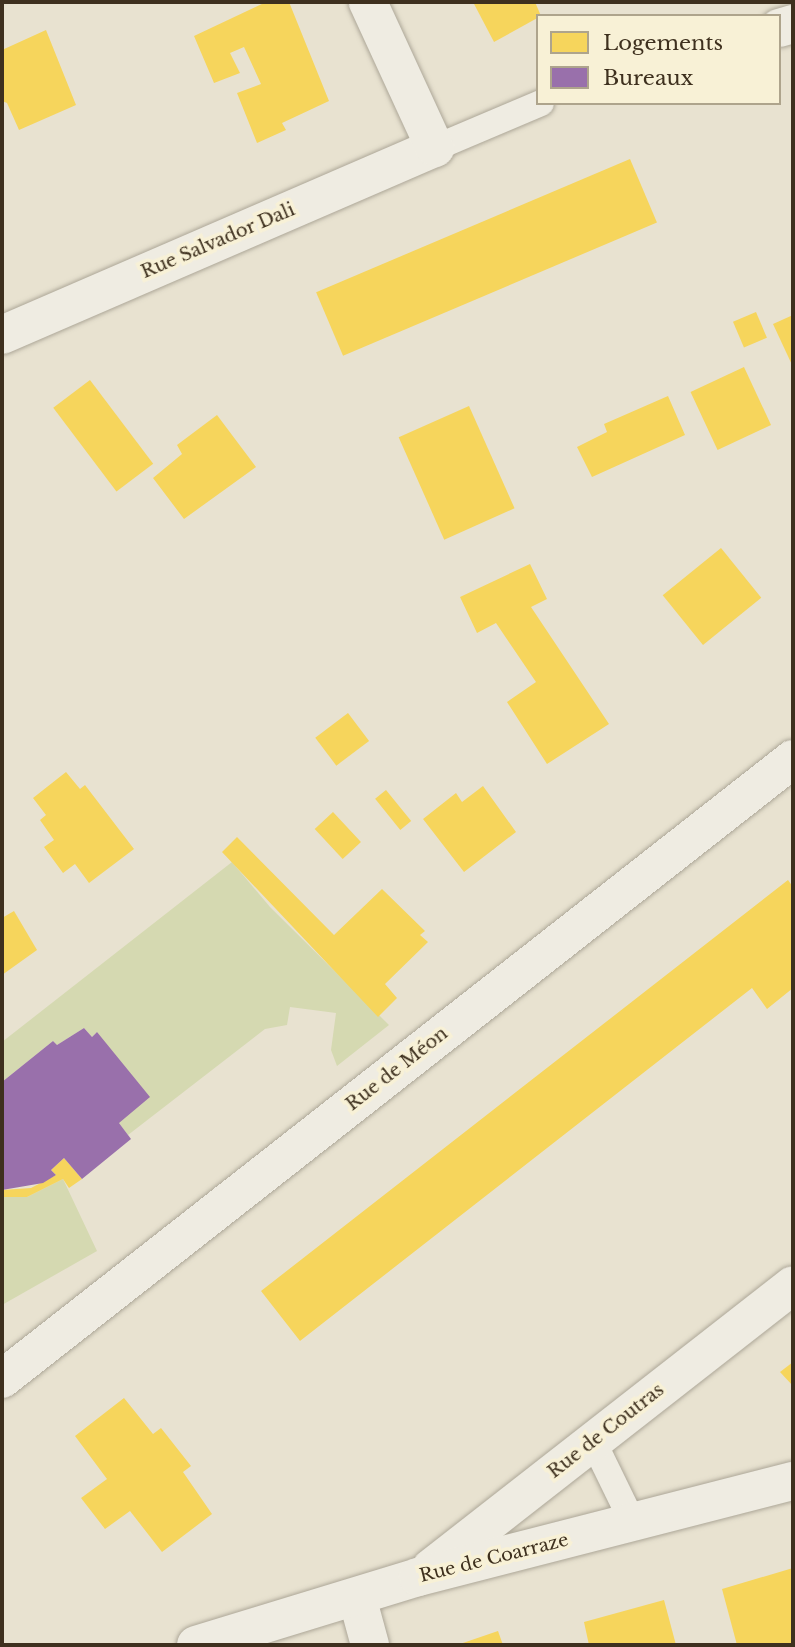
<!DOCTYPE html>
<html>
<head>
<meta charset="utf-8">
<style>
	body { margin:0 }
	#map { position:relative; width:795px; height:1647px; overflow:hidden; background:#e8e2d0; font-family:"Libre Baskerville",serif }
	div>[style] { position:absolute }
	.green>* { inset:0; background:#d5d9b1 }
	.homes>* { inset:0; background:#f6d55c; transform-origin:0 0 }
	.offices>* { inset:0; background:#9970ab }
	.roads { filter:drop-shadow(0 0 2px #ada798) drop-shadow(0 0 2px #ada798) }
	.service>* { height:26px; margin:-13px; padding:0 13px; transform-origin:13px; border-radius:13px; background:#efece2 }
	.minor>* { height:38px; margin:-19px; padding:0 19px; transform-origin:19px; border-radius:19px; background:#efece2 }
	span { translate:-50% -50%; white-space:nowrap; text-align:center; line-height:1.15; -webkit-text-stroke:7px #f8f1d6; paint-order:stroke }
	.street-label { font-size:18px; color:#3e301e }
	.frame { position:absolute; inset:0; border:4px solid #3e301e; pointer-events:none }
	.legend { position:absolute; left:536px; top:14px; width:245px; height:91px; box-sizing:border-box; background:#f8f1d6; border:2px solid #aea48c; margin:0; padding:9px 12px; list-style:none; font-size:21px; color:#3e301e }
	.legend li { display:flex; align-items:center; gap:14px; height:35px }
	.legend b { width:35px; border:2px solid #aea48c }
</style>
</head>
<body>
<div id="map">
	<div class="green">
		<i style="clip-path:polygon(232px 862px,270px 907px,389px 1025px,337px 1066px,331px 1050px,336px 1013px,290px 1007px,287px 1025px,265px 1029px,128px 1135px,119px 1123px,97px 1032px,92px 1037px,84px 1028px,57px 1045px,53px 1041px,2px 1082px,2px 1042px)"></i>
		<i style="clip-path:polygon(63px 1179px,97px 1251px,2px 1305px,2px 1197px,27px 1197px)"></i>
	</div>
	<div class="homes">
		<i style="clip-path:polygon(266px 2px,289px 2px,329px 101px,282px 123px,286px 130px,257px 143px,237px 93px,261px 84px,244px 47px,230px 53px,240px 73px,214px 83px,194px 36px)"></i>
		<i style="clip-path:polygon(473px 2px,535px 2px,541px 16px,494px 42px)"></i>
		<i style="clip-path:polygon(46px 30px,76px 105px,19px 130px,7px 103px,2px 101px,2px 50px)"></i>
		<i style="left:630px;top:159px;width:69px;height:341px;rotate:67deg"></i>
		<i style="left:756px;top:312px;width:28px;height:25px;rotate:67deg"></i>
		<i style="clip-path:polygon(793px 315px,793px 367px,773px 324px)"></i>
		<i style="left:744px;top:367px;width:64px;height:59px;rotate:65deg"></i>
		<i style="left:90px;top:380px;width:105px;height:46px;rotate:53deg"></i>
		<i style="clip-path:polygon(668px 396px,685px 435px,592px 477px,577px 447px,607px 432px,604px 424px)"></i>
		<i style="left:469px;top:406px;width:112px;height:77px;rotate:66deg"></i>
		<i style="clip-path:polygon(217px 415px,256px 467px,184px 519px,153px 478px,182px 454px,177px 445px)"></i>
		<i style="left:721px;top:548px;width:64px;height:75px;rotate:51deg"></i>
		<i style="clip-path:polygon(530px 564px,547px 599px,531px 607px,609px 724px,547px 764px,507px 702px,536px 682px,496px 623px,477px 633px,460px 597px)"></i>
		<i style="left:348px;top:713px;width:35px;height:41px;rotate:53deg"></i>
		<i style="clip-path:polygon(66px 772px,80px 789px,85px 785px,134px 849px,89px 883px,75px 864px,63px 873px,44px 847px,54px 840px,40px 820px,46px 815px,33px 798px)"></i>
		<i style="clip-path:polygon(483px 786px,516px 832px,464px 872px,423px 819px,456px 793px,462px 802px)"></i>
		<i style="left:386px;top:790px;width:40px;height:14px;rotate:51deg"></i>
		<i style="left:333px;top:812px;width:41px;height:25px;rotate:47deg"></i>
		<i style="clip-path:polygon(237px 837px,334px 935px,382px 889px,425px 931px,420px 935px,428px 942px,385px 984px,397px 998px,378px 1017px,222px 852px)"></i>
		<i style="clip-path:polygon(788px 880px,793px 887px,793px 988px,767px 1009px,752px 988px,300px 1341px,261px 1291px)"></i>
		<i style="clip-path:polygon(14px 911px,37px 950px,2px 975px,2px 918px)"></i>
		<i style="clip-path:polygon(64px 1158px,82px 1179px,69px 1188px,63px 1179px,27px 1197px,2px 1197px,2px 1190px,31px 1188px,56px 1175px,51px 1170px)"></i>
		<i style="clip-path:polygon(793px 1362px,793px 1386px,780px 1372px)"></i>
		<i style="clip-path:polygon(124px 1398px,153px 1434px,161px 1428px,191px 1466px,183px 1472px,212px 1514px,162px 1552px,130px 1511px,105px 1529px,81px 1498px,107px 1479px,75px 1436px)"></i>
		<i style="clip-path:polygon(793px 1568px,793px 1645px,737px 1645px,722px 1589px)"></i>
		<i style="clip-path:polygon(664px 1600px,676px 1645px,589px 1645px,584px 1622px)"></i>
		<i style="clip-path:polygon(498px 1631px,503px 1645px,457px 1645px)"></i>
	</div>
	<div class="offices">
		<i style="clip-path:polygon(84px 1028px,92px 1037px,97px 1032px,150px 1097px,119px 1123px,131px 1139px,82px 1179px,64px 1158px,51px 1170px,56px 1175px,43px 1183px,2px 1190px,2px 1082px,53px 1041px,57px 1045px)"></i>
	</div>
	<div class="roads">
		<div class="service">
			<i style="left:435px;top:148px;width:115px;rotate:-23deg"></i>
			<i style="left:593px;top:1441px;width:91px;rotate:64deg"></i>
		</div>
		<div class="minor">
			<i style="left:779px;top:28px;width:15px;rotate:-16deg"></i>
			<i style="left:2px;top:335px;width:472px;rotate:-23.4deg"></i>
			<i style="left:435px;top:148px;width:161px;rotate:-114.7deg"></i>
			<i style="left:2px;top:1379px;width:1005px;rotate:-38.09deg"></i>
			<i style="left:431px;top:1568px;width:459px;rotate:-38deg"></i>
			<i style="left:357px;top:1597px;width:50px;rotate:74.8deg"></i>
			<i style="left:196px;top:1645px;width:232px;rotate:-17deg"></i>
			<i style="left:418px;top:1577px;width:387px;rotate:-14.4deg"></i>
		</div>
	</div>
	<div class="street-label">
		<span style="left:218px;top:241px;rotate:-23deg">Rue Salvador Dali</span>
		<span style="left:397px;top:1069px;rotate:-38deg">Rue de Méon</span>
		<span style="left:606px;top:1431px;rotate:-38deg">Rue de Coutras</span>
		<span style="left:494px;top:1558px;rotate:-14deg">Rue de Coarraze</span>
	</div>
	<div class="frame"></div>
	<ul class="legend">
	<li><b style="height:19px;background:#f6d55c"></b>Logements</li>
	<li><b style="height:19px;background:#9970ab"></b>Bureaux</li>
	</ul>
</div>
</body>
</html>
